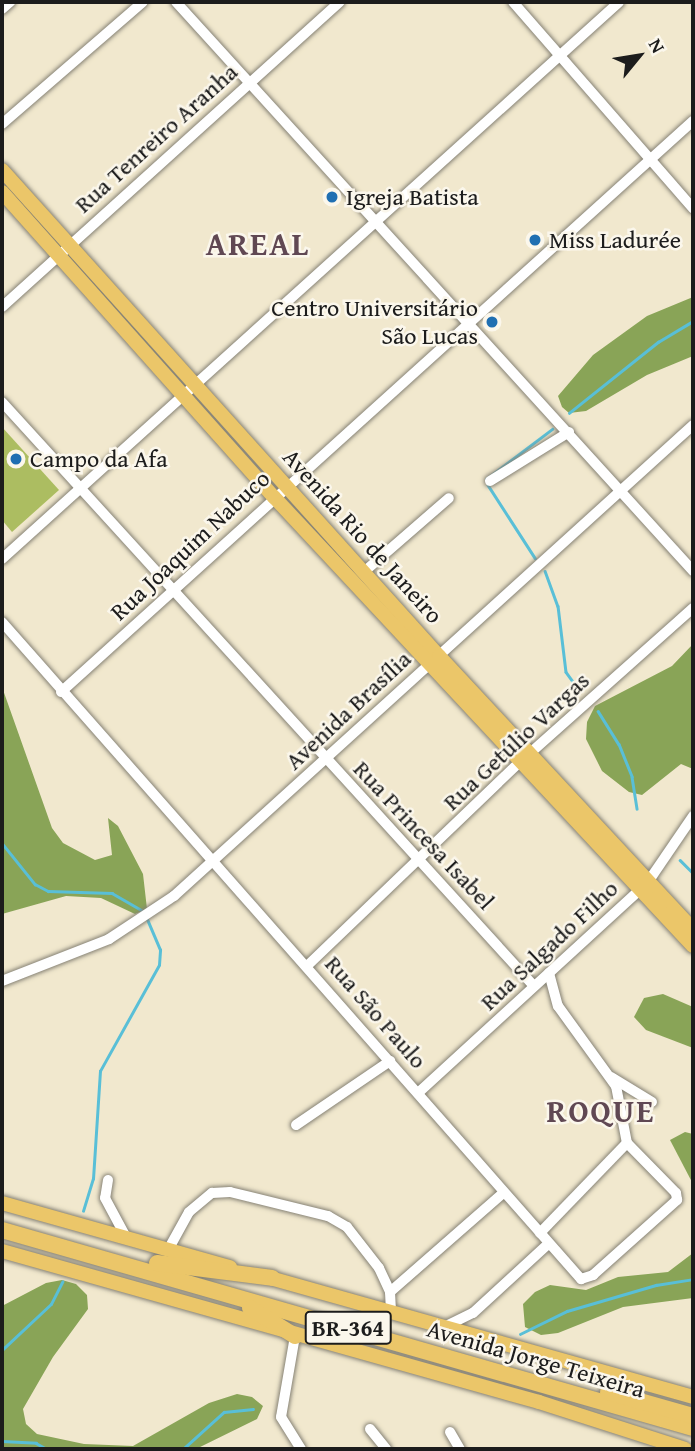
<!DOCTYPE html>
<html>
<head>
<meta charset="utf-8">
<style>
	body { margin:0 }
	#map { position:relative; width:695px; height:1451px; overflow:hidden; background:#f1e8ce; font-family:"Gentium Book Plus",serif }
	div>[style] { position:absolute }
	.green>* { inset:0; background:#acbd61 }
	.forest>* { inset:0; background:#89a457 }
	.stream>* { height:2.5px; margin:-1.25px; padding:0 1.25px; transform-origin:1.25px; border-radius:1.25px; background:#59bfd7 }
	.roads { filter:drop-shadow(0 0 2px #868275) drop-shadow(0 0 2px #868275) }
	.minor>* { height:10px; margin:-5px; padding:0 5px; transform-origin:5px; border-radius:5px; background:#fff }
	.major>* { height:14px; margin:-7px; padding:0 7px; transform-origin:7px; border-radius:7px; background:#ebc669 }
	.highway>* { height:16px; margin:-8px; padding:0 8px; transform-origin:8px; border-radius:8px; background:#ebc669 }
	.dots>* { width:19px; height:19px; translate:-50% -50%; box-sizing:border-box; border:4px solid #fbf7ec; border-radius:50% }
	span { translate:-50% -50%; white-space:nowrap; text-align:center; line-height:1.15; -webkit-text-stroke:5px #fbf7ec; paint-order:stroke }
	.shield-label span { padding:2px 5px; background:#fbf7ec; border:2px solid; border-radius:5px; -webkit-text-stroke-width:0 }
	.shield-label { font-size:23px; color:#1c1c1c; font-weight:700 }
	.street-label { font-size:24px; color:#1c1c1c }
	.poi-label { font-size:24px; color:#1c1c1c }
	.left { translate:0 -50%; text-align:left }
	.right { translate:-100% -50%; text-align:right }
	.district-label { font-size:32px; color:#604853; font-weight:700; letter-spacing:2px }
	.frame { position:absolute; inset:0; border:4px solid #1c1c1c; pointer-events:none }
	.north { position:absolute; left:604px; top:21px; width:70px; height:70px; -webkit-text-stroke:5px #fbf7ec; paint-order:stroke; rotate:60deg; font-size:19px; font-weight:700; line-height:28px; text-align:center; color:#1c1c1c }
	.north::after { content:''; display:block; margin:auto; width:24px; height:32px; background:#1c1c1c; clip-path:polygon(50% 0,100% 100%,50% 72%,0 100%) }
</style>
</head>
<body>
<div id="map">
	<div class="green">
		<i style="clip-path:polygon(2px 427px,59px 490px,12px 532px,2px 520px)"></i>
	</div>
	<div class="forest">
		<i style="clip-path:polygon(693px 297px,693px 356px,647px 375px,586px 411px,569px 413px,562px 407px,558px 396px,593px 355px,647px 316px)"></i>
		<i style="clip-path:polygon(693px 644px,693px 769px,681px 764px,642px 795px,629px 792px,602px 771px,586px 739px,587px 722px,595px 706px,672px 666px)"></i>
		<i style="clip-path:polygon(2px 687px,52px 828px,63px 843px,95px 860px,112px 855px,108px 818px,118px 826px,143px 874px,147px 909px,135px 914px,101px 898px,66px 896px,2px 914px)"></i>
		<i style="clip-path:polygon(663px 994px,693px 1007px,693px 1048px,646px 1030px,634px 1017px,644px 998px)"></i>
		<i style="clip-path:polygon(685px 1132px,693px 1134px,693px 1184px,670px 1140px)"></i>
		<i style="clip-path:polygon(693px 1253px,693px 1298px,623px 1307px,558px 1333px,541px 1335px,525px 1327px,523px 1304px,535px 1292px,550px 1285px,586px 1290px,618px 1277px,668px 1272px)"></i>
		<i style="clip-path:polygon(62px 1280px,76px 1284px,87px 1295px,88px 1309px,53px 1357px,23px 1409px,26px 1424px,37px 1434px,84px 1444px,133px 1446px,209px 1403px,237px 1394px,252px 1397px,263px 1406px,257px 1419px,196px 1449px,2px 1449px,2px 1306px,46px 1283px)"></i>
	</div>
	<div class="stream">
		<i style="left:569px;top:413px;width:114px;rotate:-38.6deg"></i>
		<i style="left:658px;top:342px;width:41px;rotate:-31deg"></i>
		<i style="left:486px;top:479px;width:83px;rotate:-37.1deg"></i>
		<i style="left:488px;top:485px;width:87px;rotate:57.2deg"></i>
		<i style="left:545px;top:571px;width:37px;rotate:70deg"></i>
		<i style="left:558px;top:606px;width:66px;rotate:83.1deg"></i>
		<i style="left:566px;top:672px;width:22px;rotate:54deg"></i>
		<i style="left:598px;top:711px;width:39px;rotate:58deg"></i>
		<i style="left:619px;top:744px;width:35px;rotate:68deg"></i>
		<i style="left:632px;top:777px;width:32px;rotate:81deg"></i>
		<i style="left:2px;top:843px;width:53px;rotate:51.2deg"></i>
		<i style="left:35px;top:884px;width:15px;rotate:28deg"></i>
		<i style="left:48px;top:891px;width:64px;rotate:1.8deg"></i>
		<i style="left:112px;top:893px;width:36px;rotate:30deg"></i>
		<i style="left:680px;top:860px;width:18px;rotate:45deg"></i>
		<i style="left:83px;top:1211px;width:34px;rotate:-73deg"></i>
		<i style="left:93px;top:1179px;width:108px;rotate:-86.3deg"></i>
		<i style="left:100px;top:1071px;width:121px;rotate:-60.9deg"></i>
		<i style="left:159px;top:965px;width:15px;rotate:-86deg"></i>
		<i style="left:160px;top:950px;width:36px;rotate:-113deg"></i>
		<i style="left:520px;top:1334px;width:52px;rotate:-26.1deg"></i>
		<i style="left:567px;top:1311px;width:93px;rotate:-16.3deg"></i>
		<i style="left:656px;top:1285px;width:37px;rotate:-9deg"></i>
		<i style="left:2px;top:1350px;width:67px;rotate:-43.2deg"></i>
		<i style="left:51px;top:1304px;width:25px;rotate:-63deg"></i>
		<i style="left:2px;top:1441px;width:34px;rotate:3deg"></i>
		<i style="left:36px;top:1443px;width:13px;rotate:29deg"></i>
		<i style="left:183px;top:1449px;width:55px;rotate:-42.1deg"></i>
		<i style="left:224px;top:1412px;width:29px;rotate:-6deg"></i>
	</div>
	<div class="roads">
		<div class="minor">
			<i style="left:176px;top:2px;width:769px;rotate:47.74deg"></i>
			<i style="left:513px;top:2px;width:274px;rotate:48.9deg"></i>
			<i style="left:2px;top:9px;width:11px;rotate:-41deg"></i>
			<i style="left:2px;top:124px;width:186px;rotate:-40.9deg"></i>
			<i style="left:2px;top:307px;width:455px;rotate:-42.1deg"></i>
			<i style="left:2px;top:402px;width:790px;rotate:47.67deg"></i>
			<i style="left:490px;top:481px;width:93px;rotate:-31.8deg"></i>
			<i style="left:2px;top:559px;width:831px;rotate:-42.07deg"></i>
			<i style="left:365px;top:571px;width:111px;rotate:-41deg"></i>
			<i style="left:2px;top:622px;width:876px;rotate:48.61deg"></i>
			<i style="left:581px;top:1279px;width:13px;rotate:-18deg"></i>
			<i style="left:593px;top:1275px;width:113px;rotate:-41.8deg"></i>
			<i style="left:677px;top:1200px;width:7px;rotate:-98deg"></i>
			<i style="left:676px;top:1193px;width:70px;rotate:-134.4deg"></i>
			<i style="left:61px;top:692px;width:852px;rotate:-42.1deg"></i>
			<i style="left:308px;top:965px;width:292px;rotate:-43.8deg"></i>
			<i style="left:519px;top:763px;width:233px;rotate:-41.7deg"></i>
			<i style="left:549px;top:973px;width:34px;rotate:75deg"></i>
			<i style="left:558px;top:1006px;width:99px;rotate:54.1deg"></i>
			<i style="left:616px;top:1086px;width:58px;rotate:79.1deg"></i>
			<i style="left:2px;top:981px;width:115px;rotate:-21.4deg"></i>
			<i style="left:109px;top:939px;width:78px;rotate:-33.5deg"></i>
			<i style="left:174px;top:896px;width:701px;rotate:-42.22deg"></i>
			<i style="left:611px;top:1077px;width:48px;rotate:31.4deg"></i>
			<i style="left:418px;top:1093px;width:312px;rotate:-42.5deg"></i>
			<i style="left:648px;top:882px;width:80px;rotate:-55.7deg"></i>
			<i style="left:296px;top:1125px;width:114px;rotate:-34.2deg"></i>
			<i style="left:108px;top:1180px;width:18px;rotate:99deg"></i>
			<i style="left:105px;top:1198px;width:47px;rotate:61.8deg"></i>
			<i style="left:540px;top:1233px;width:125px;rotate:-46deg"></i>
			<i style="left:168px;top:1250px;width:43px;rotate:-61.1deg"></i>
			<i style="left:189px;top:1212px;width:30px;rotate:-40deg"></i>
			<i style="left:212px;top:1193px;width:18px;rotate:-3deg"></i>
			<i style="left:230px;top:1192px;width:101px;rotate:13.8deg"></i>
			<i style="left:328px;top:1216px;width:22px;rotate:30deg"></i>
			<i style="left:347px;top:1227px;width:52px;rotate:52deg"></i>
			<i style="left:379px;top:1268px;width:26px;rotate:65deg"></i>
			<i style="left:390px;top:1292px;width:20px;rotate:87deg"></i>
			<i style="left:390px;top:1292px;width:150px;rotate:-41.2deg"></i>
			<i style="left:442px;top:1328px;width:34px;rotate:-26deg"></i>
			<i style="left:473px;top:1313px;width:102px;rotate:-42.6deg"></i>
			<i style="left:295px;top:1336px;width:82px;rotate:99.8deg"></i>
			<i style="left:281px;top:1417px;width:38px;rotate:58deg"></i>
			<i style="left:370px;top:1429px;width:26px;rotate:51deg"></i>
			<i style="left:450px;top:1432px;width:20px;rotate:60deg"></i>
		</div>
		<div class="major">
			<i style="left:2px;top:170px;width:654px;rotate:48.04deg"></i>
			<i style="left:439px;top:656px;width:373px;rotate:47.1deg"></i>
			<i style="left:2px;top:192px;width:409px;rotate:48.3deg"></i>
			<i style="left:274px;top:497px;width:614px;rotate:46.98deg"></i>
			<i style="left:2px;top:1203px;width:237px;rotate:15.7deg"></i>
			<i style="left:2px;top:1251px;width:558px;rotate:15.71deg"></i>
			<i style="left:539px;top:1402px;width:153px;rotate:17.8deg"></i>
			<i style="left:263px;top:1276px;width:447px;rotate:15.7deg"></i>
		</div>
		<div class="highway">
			<i style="left:2px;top:1230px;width:719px;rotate:15.99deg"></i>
			<i style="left:157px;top:1263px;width:116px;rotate:7.4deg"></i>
			<i style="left:250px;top:1308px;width:53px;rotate:31.9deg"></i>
			<i style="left:608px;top:1392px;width:88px;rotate:15.8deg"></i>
		</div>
	</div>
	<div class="dots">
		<i style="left:332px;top:197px;background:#1f6fb2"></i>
		<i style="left:535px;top:240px;background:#1f6fb2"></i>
		<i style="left:492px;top:322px;background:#1f6fb2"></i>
		<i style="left:16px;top:459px;background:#1f6fb2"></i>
	</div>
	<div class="shield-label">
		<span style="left:348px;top:1328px">BR-364</span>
	</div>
	<div class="street-label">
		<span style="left:156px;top:138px;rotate:-42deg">Rua Tenreiro Aranha</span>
		<span style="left:363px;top:536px;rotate:48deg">Avenida Rio de Janeiro</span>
		<span style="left:190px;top:545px;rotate:-43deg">Rua Joaquim Nabuco</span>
		<span style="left:348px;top:710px;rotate:-43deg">Avenida Brasília</span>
		<span style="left:516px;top:741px;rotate:-43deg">Rua Getúlio Vargas</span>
		<span style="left:424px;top:835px;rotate:47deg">Rua Princesa Isabel</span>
		<span style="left:549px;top:945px;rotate:-43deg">Rua Salgado Filho</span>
		<span style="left:376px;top:1012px;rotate:49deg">Rua São Paulo</span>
		<span style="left:536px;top:1359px;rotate:16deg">Avenida Jorge Teixeira</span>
	</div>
	<div class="poi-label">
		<span class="left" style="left:346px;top:197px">Igreja Batista</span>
		<span class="left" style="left:549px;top:240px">Miss Ladurée</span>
		<span class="right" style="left:478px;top:322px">Centro Universitário<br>São Lucas</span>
		<span class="left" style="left:30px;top:459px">Campo da Afa</span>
	</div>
	<div class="district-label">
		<span style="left:258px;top:244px">AREAL</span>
		<span style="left:601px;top:1111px">ROQUE</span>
	</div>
	<div class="frame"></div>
	<div class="north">N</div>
</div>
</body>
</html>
